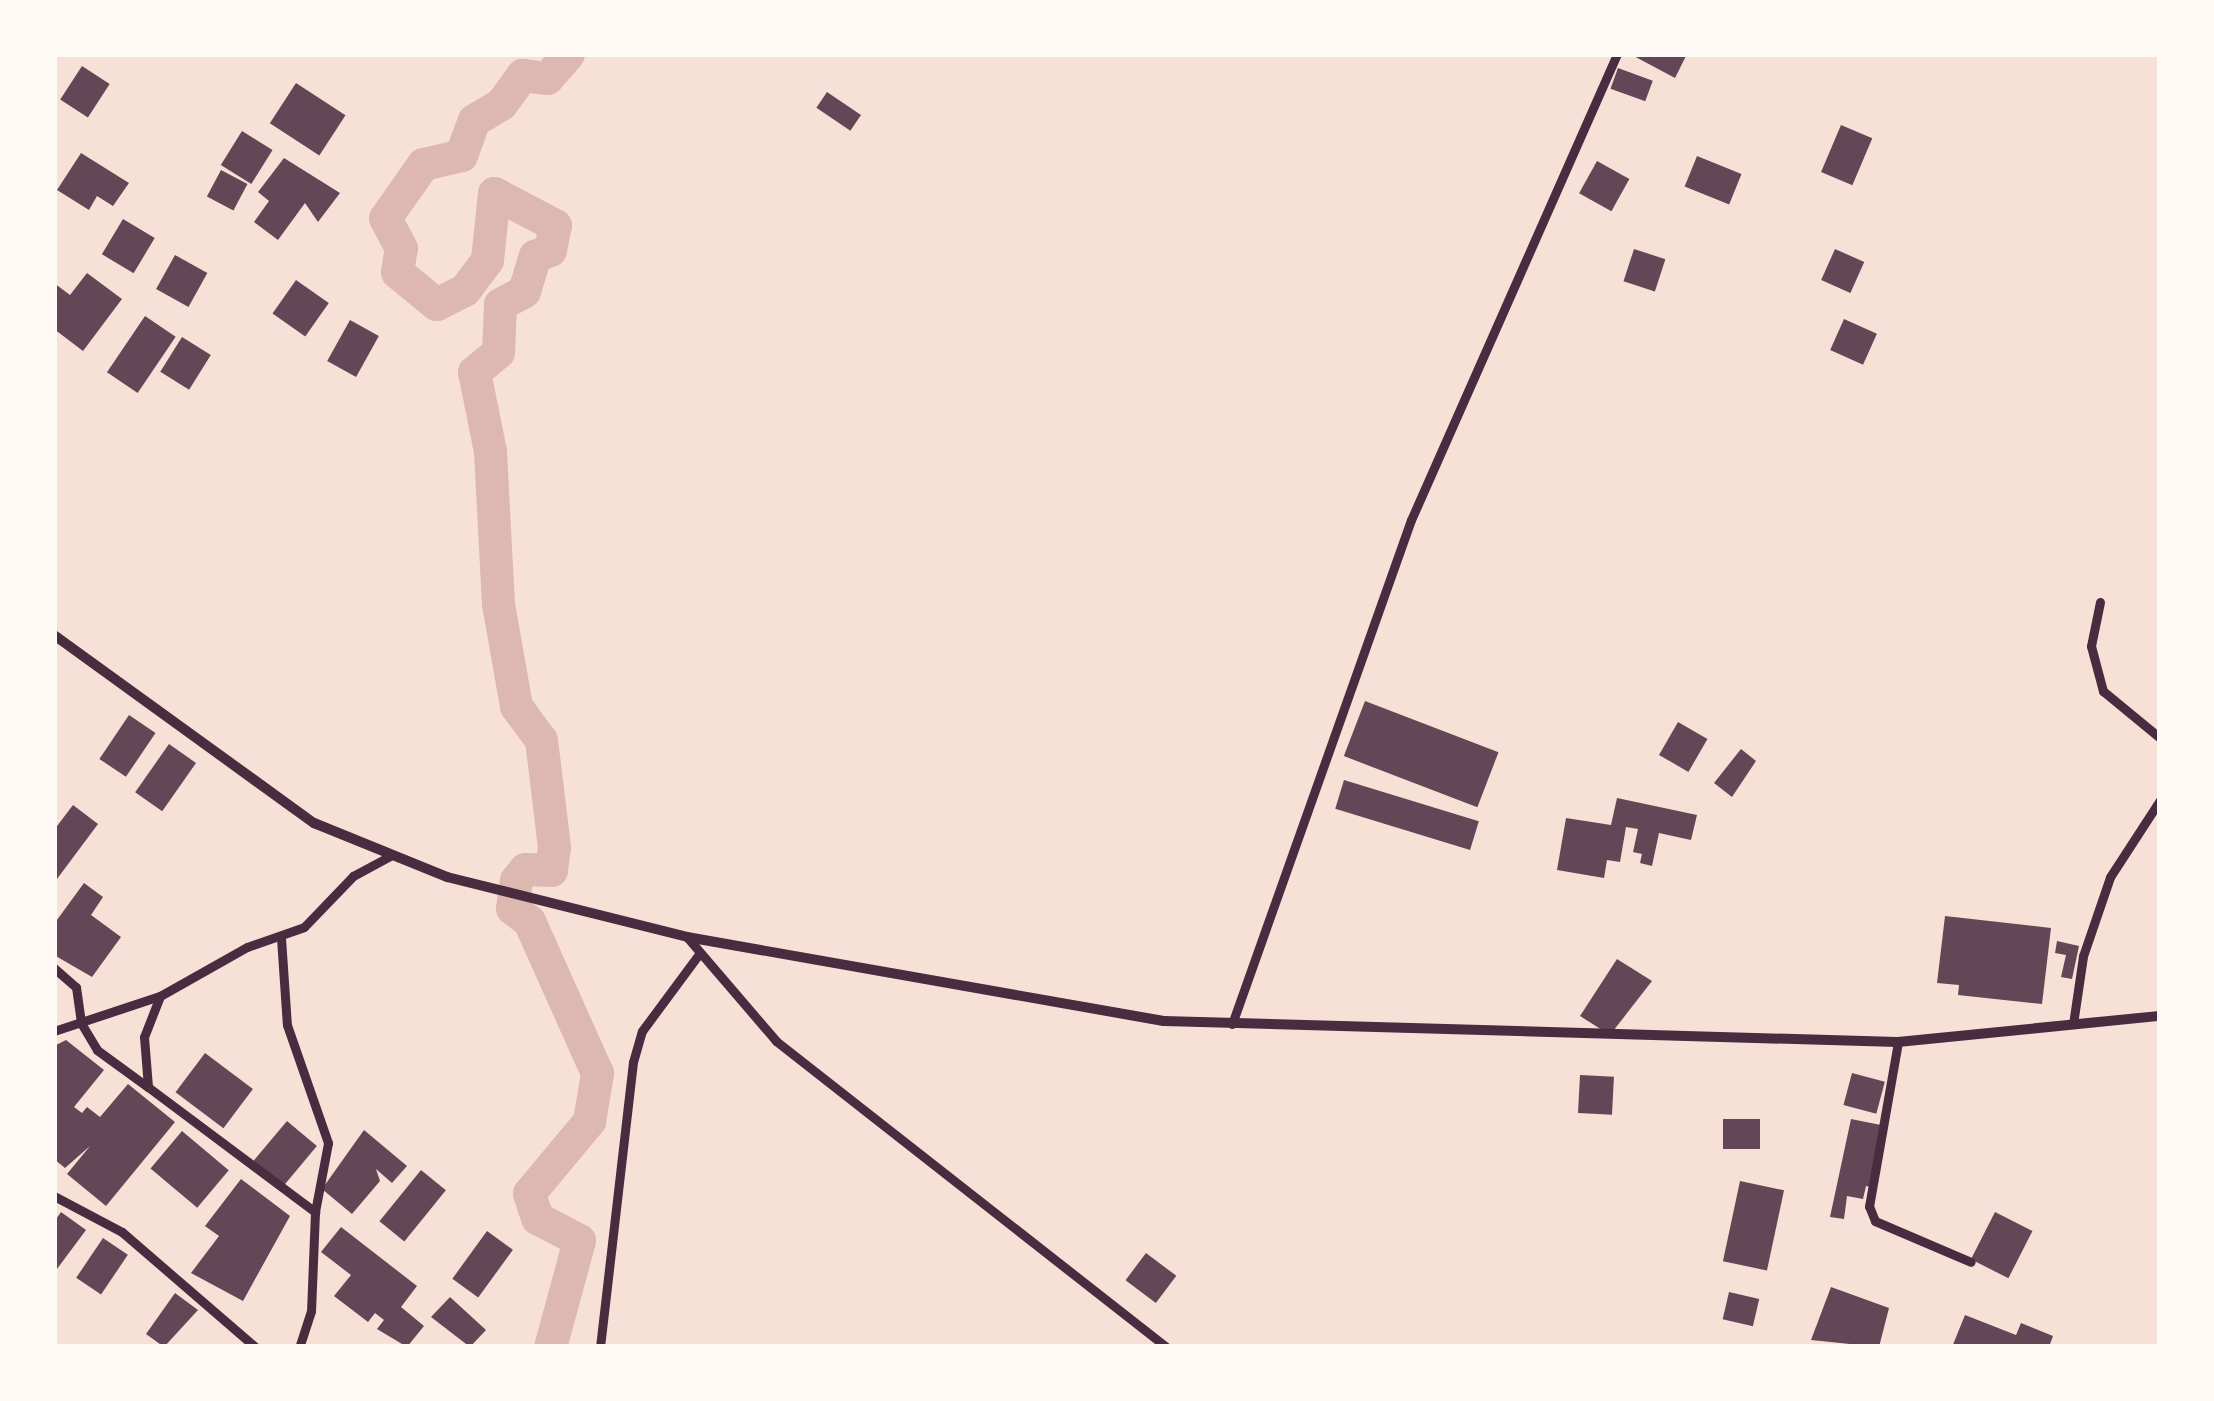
<!DOCTYPE html>
<html>
<head>
<meta charset="utf-8">
<style>
	body { margin:0 }
	#map { position:relative; width:2214px; height:1401px; overflow:hidden; background:#f7e1d7; font-family:Ubuntu,sans-serif }
	div>[style] { position:absolute }
	.river>* { height:33px; margin:-16.5px; padding:0 16.5px; transform-origin:16.5px; border-radius:16.5px; background:#dcb8b0 }
	.building>* { inset:0; background:#644757; transform-origin:0 0 }
	.minor>* { height:9px; margin:-4.5px; padding:0 4.5px; transform-origin:4.5px; border-radius:4.5px; background:#4a2c40 }
	.tertiary>* { height:10px; margin:-5px; padding:0 5px; transform-origin:5px; border-radius:5px; background:#4a2c40 }
	span { translate:-50% -50%; white-space:nowrap; text-align:center; line-height:1.15; -webkit-text-stroke:9px #fffaf5; paint-order:stroke }
	.frame { position:absolute; inset:0; border:57px solid #fffaf5; pointer-events:none }
</style>
</head>
<body>
<div id="map">
	<div class="river">
		<i style="left:550px;top:1347px;width:111px;rotate:-74.8deg"></i>
		<i style="left:579px;top:1240px;width:47px;rotate:-152.4deg"></i>
		<i style="left:537px;top:1218px;width:26px;rotate:-108deg"></i>
		<i style="left:529px;top:1193px;width:94px;rotate:-50.2deg"></i>
		<i style="left:589px;top:1121px;width:49px;rotate:-80.5deg"></i>
		<i style="left:597px;top:1073px;width:167px;rotate:-114.1deg"></i>
		<i style="left:529px;top:921px;width:21px;rotate:-143deg"></i>
		<i style="left:512px;top:908px;width:28px;rotate:-82deg"></i>
		<i style="left:516px;top:880px;width:14px;rotate:-51deg"></i>
		<i style="left:525px;top:869px;width:26px;rotate:2deg"></i>
		<i style="left:551px;top:870px;width:23px;rotate:-83deg"></i>
		<i style="left:554px;top:847px;width:108px;rotate:-96.9deg"></i>
		<i style="left:541px;top:740px;width:42px;rotate:-126.3deg"></i>
		<i style="left:516px;top:706px;width:104px;rotate:-100deg"></i>
		<i style="left:498px;top:604px;width:153px;rotate:-93deg"></i>
		<i style="left:490px;top:451px;width:81px;rotate:-101.4deg"></i>
		<i style="left:474px;top:372px;width:31px;rotate:-40deg"></i>
		<i style="left:498px;top:352px;width:48px;rotate:-87.6deg"></i>
		<i style="left:500px;top:304px;width:27px;rotate:-28deg"></i>
		<i style="left:524px;top:291px;width:37px;rotate:-73deg"></i>
		<i style="left:535px;top:256px;width:16px;rotate:-22deg"></i>
		<i style="left:550px;top:250px;width:25px;rotate:-79deg"></i>
		<i style="left:555px;top:225px;width:69px;rotate:-152.3deg"></i>
		<i style="left:494px;top:193px;width:67px;rotate:96deg"></i>
		<i style="left:487px;top:260px;width:38px;rotate:127deg"></i>
		<i style="left:464px;top:290px;width:31px;rotate:153deg"></i>
		<i style="left:436px;top:304px;width:50px;rotate:-140.6deg"></i>
		<i style="left:397px;top:272px;width:24px;rotate:-81deg"></i>
		<i style="left:401px;top:248px;width:34px;rotate:-118deg"></i>
		<i style="left:385px;top:218px;width:66px;rotate:-54.9deg"></i>
		<i style="left:423px;top:164px;width:39px;rotate:-13deg"></i>
		<i style="left:461px;top:155px;width:37px;rotate:-70deg"></i>
		<i style="left:474px;top:120px;width:31px;rotate:-31deg"></i>
		<i style="left:501px;top:104px;width:36px;rotate:-54deg"></i>
		<i style="left:522px;top:75px;width:25px;rotate:7deg"></i>
		<i style="left:547px;top:78px;width:32px;rotate:-49deg"></i>
	</div>
	<div class="building">
		<i style="clip-path:polygon(1630px 54px,1687px 54px,1675px 78px)"></i>
		<i style="left:82px;top:66px;width:33px;height:40px;rotate:33deg"></i>
		<i style="left:1618px;top:68px;width:37px;height:22px;rotate:20deg"></i>
		<i style="left:296px;top:83px;width:59px;height:48px;rotate:33deg"></i>
		<i style="left:827px;top:92px;width:41px;height:19px;rotate:34deg"></i>
		<i style="left:1841px;top:125px;width:34px;height:51px;rotate:23deg"></i>
		<i style="left:242px;top:131px;width:36px;height:40px;rotate:32deg"></i>
		<i style="clip-path:polygon(81px 153px,129px 183px,113px 206px,97px 196px,89px 210px,57px 190px)"></i>
		<i style="left:1697px;top:156px;width:48px;height:33px;rotate:22deg"></i>
		<i style="clip-path:polygon(284px 158px,340px 193px,318px 222px,305px 203px,278px 240px,254px 222px,269px 201px,258px 192px)"></i>
		<i style="left:1597px;top:161px;width:37px;height:37px;rotate:29deg"></i>
		<i style="left:221px;top:170px;width:30px;height:30px;rotate:28deg"></i>
		<i style="left:123px;top:219px;width:37px;height:41px;rotate:31deg"></i>
		<i style="left:1634px;top:249px;width:33px;height:34px;rotate:18deg"></i>
		<i style="left:1835px;top:249px;width:32px;height:34px;rotate:24deg"></i>
		<i style="left:175px;top:255px;width:37px;height:39px;rotate:29deg"></i>
		<i style="clip-path:polygon(87px 273px,122px 299px,83px 351px,54px 329px,54px 283px,70px 295px)"></i>
		<i style="left:296px;top:280px;width:40px;height:41px;rotate:35deg"></i>
		<i style="left:145px;top:316px;width:37px;height:68px;rotate:34deg"></i>
		<i style="left:1844px;top:319px;width:36px;height:34px;rotate:24deg"></i>
		<i style="left:350px;top:320px;width:33px;height:47px;rotate:29deg"></i>
		<i style="left:182px;top:337px;width:34px;height:41px;rotate:32deg"></i>
		<i style="left:1365px;top:701px;width:143px;height:59px;rotate:21deg"></i>
		<i style="left:129px;top:715px;width:32px;height:53px;rotate:34deg"></i>
		<i style="left:1678px;top:722px;width:34px;height:38px;rotate:30deg"></i>
		<i style="left:169px;top:744px;width:33px;height:59px;rotate:35deg"></i>
		<i style="clip-path:polygon(1741px 749px,1756px 761px,1732px 797px,1714px 783px)"></i>
		<i style="left:1344px;top:780px;width:141px;height:30px;rotate:17deg"></i>
		<i style="clip-path:polygon(1617px 798px,1697px 815px,1691px 840px,1659px 833px,1652px 866px,1640px 863px,1642px 854px,1633px 852px,1638px 829px,1626px 827px,1620px 862px,1607px 860px,1604px 878px,1557px 870px,1566px 818px,1611px 825px)"></i>
		<i style="clip-path:polygon(73px 805px,98px 824px,54px 883px,54px 830px)"></i>
		<i style="clip-path:polygon(84px 883px,103px 897px,91px 915px,121px 937px,92px 977px,54px 955px,54px 924px)"></i>
		<i style="clip-path:polygon(1945px 916px,2051px 928px,2042px 1004px,1958px 995px,1959px 985px,1937px 983px)"></i>
		<i style="clip-path:polygon(2057px 941px,2079px 946px,2072px 979px,2061px 977px,2066px 955px,2055px 953px)"></i>
		<i style="clip-path:polygon(1617px 959px,1652px 981px,1610px 1035px,1580px 1016px)"></i>
		<i style="clip-path:polygon(66px 1040px,104px 1070px,74px 1107px,82px 1113px,87px 1107px,100px 1117px,128px 1084px,175px 1122px,106px 1206px,67px 1174px,90px 1146px,65px 1168px,54px 1159px,54px 1046px)"></i>
		<i style="left:205px;top:1053px;width:60px;height:49px;rotate:37deg"></i>
		<i style="left:1852px;top:1073px;width:34px;height:33px;rotate:15deg"></i>
		<i style="left:1580px;top:1075px;width:34px;height:38px;rotate:3deg"></i>
		<i style="left:1723px;top:1119px;width:37px;height:30px"></i>
		<i style="clip-path:polygon(1851px 1119px,1886px 1126px,1874px 1188px,1866px 1186px,1863px 1199px,1847px 1196px,1844px 1219px,1830px 1217px)"></i>
		<i style="left:287px;top:1121px;width:39px;height:52px;rotate:40deg"></i>
		<i style="clip-path:polygon(364px 1130px,407px 1166px,392px 1183px,376px 1169px,380px 1181px,352px 1214px,322px 1189px)"></i>
		<i style="left:182px;top:1131px;width:61px;height:49px;rotate:40deg"></i>
		<i style="left:421px;top:1170px;width:32px;height:66px;rotate:39deg"></i>
		<i style="clip-path:polygon(241px 1179px,290px 1216px,243px 1301px,191px 1273px,219px 1236px,205px 1226px)"></i>
		<i style="left:1740px;top:1181px;width:45px;height:82px;rotate:12deg"></i>
		<i style="clip-path:polygon(61px 1212px,86px 1230px,54px 1273px,54px 1222px)"></i>
		<i style="left:1995px;top:1212px;width:42px;height:53px;rotate:27deg"></i>
		<i style="clip-path:polygon(341px 1227px,417px 1286px,401px 1307px,424px 1326px,407px 1347px,377px 1329px,384px 1320px,375px 1313px,368px 1322px,334px 1296px,351px 1275px,321px 1252px)"></i>
		<i style="left:487px;top:1231px;width:32px;height:59px;rotate:36deg"></i>
		<i style="left:103px;top:1238px;width:30px;height:48px;rotate:34deg"></i>
		<i style="left:1146px;top:1253px;width:38px;height:34px;rotate:37deg"></i>
		<i style="clip-path:polygon(1831px 1287px,1889px 1308px,1879px 1347px,1811px 1340px)"></i>
		<i style="left:1729px;top:1292px;width:31px;height:28px;rotate:13deg"></i>
		<i style="clip-path:polygon(175px 1293px,198px 1310px,164px 1347px,146px 1334px)"></i>
		<i style="clip-path:polygon(450px 1297px,486px 1330px,470px 1347px,431px 1317px)"></i>
		<i style="clip-path:polygon(1965px 1315px,2016px 1335px,2021px 1323px,2053px 1336px,2049px 1347px,1952px 1347px)"></i>
	</div>
	<div class="minor">
		<i style="left:2100px;top:602px;width:45px;rotate:101.6deg"></i>
		<i style="left:2091px;top:646px;width:47px;rotate:75.1deg"></i>
		<i style="left:2103px;top:691px;width:74px;rotate:39.5deg"></i>
		<i style="left:687px;top:937px;width:137px;rotate:49.4deg"></i>
		<i style="left:776px;top:1041px;width:496px;rotate:38.1deg"></i>
		<i style="left:281px;top:938px;width:87px;rotate:86.1deg"></i>
		<i style="left:287px;top:1025px;width:125px;rotate:70.8deg"></i>
		<i style="left:328px;top:1143px;width:70px;rotate:100.7deg"></i>
		<i style="left:315px;top:1212px;width:99px;rotate:92.3deg"></i>
		<i style="left:311px;top:1311px;width:38px;rotate:108deg"></i>
		<i style="left:54px;top:968px;width:29px;rotate:41deg"></i>
		<i style="left:76px;top:987px;width:36px;rotate:82deg"></i>
		<i style="left:81px;top:1023px;width:31px;rotate:59deg"></i>
		<i style="left:97px;top:1050px;width:63px;rotate:36deg"></i>
		<i style="left:160px;top:996px;width:44px;rotate:111.3deg"></i>
		<i style="left:144px;top:1037px;width:50px;rotate:85.4deg"></i>
		<i style="left:148px;top:1087px;width:209px;rotate:36.8deg"></i>
		<i style="left:1232px;top:1024px;width:535px;rotate:-70.45deg"></i>
		<i style="left:1411px;top:520px;width:510px;rotate:-66.15deg"></i>
		<i style="left:2073px;top:1024px;width:69px;rotate:-81.6deg"></i>
		<i style="left:2083px;top:956px;width:83px;rotate:-71.1deg"></i>
		<i style="left:2110px;top:877px;width:92px;rotate:-57deg"></i>
		<i style="left:54px;top:1031px;width:112px;rotate:-18.3deg"></i>
		<i style="left:160px;top:996px;width:100px;rotate:-29.4deg"></i>
		<i style="left:247px;top:947px;width:60px;rotate:-19.3deg"></i>
		<i style="left:304px;top:927px;width:71px;rotate:-46.1deg"></i>
		<i style="left:353px;top:876px;width:44px;rotate:-28.3deg"></i>
		<i style="left:1898px;top:1042px;width:167px;rotate:100deg"></i>
		<i style="left:1869px;top:1206px;width:16px;rotate:68deg"></i>
		<i style="left:1875px;top:1221px;width:104px;rotate:23.1deg"></i>
		<i style="left:54px;top:1196px;width:77px;rotate:27.9deg"></i>
		<i style="left:122px;top:1232px;width:176px;rotate:40.8deg"></i>
		<i style="left:600px;top:1347px;width:287px;rotate:-83.4deg"></i>
		<i style="left:633px;top:1062px;width:32px;rotate:-74deg"></i>
		<i style="left:642px;top:1031px;width:96px;rotate:-53.5deg"></i>
	</div>
	<div class="tertiary">
		<i style="left:54px;top:635px;width:321px;rotate:35.9deg"></i>
		<i style="left:314px;top:823px;width:144px;rotate:22.1deg"></i>
		<i style="left:447px;top:877px;width:247px;rotate:14deg"></i>
		<i style="left:687px;top:937px;width:484px;rotate:10deg"></i>
		<i style="left:1164px;top:1021px;width:734px;rotate:1.64deg"></i>
		<i style="left:1898px;top:1042px;width:263px;rotate:-5.7deg"></i>
	</div>
	<div class="frame"></div>
</div>
</body>
</html>
